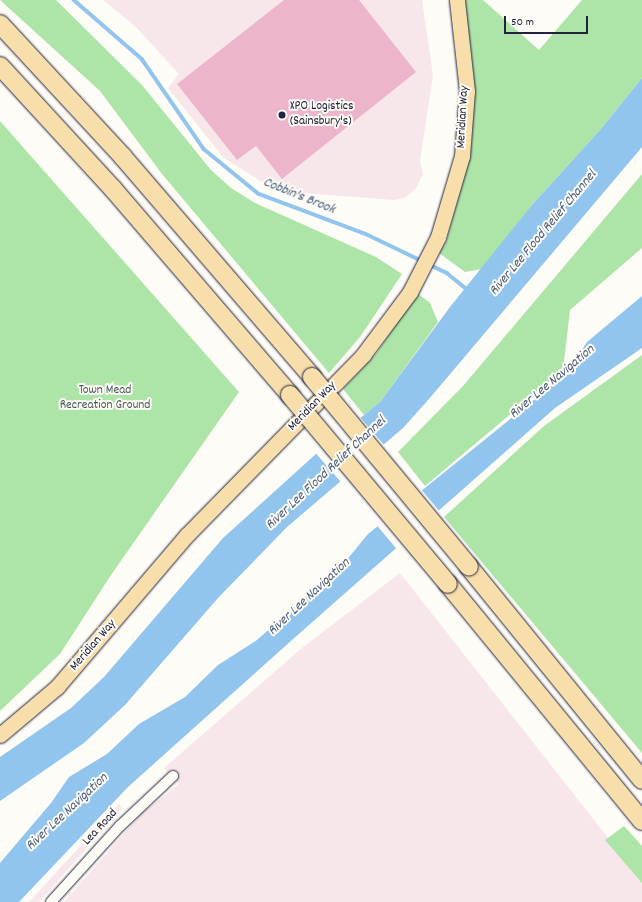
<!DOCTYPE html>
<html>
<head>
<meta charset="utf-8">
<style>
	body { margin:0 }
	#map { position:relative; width:642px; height:902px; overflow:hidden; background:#fdfcf7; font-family:Dekko,sans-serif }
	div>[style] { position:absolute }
	.built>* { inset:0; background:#f8e7ea }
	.green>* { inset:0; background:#ade5a9 }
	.water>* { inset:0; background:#91c5ee }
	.pier>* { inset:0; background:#fdfcf7; transform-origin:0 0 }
	.stream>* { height:3.5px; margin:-1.75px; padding:0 1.75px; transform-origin:1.75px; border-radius:1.75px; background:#91c5ee }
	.building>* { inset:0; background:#edb5cb }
	.roads { filter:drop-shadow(0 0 1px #22223b) drop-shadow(0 0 1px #22223b) }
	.street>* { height:10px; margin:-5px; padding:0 5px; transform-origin:5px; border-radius:5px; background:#fdfcf7 }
	.primary>* { height:15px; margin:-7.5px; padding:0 7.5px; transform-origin:7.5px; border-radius:7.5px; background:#f8deab }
	.highway>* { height:18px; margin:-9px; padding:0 9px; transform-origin:9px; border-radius:9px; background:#f8deab }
	.bridges { filter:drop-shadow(0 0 1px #22223b) drop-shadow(0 0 1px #22223b) }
	.highway-bridge>* { height:18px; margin:-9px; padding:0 9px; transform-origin:9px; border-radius:9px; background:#f8deab }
	.dots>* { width:11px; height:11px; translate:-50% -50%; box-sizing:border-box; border:2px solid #fdfcf7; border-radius:50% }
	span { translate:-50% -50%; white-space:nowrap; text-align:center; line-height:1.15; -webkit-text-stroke:4px #fdfcf7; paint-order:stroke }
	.poi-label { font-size:13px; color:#22223b }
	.left { translate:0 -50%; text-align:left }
	.street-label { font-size:13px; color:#22223b }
	.park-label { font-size:13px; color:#4c5c5c }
	.water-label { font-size:14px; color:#495b7a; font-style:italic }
	.scale { position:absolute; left:504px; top:16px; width:84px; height:18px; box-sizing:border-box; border:2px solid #22223b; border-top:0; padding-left:5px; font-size:12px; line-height:14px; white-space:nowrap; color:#22223b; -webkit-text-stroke:3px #fdfcf7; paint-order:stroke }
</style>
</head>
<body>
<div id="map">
	<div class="built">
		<i style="clip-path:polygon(103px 0,422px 0,433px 75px,420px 161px,423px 174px,415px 190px,404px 198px,395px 200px,277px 191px,259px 180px,223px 157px,168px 88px,179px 74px,135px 26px)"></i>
		<i style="clip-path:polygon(400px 573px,642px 881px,642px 902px,64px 902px,141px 814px,179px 784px,164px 768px,302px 648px)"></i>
		<i style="clip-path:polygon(119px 804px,122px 809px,39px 902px,29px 902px)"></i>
	</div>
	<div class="green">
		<i style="clip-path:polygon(0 0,56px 0,142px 85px,211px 170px,231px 188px,255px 203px,376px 257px,402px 274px,360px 337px,329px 373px,162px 174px,100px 91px)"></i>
		<i style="clip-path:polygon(465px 0,483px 0,539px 50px,582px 0,642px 0,642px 78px,600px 130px,531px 206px,482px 269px,465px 272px,439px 253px,446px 242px,462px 185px,469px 133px,472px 77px)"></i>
		<i style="clip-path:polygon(0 121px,239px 392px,111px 575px,60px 654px,0 711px)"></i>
		<i style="clip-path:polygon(642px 174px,642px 248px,570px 310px,563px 370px,425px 486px,398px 452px,463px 386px)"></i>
		<i style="clip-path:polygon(417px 293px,430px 303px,438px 322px,380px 402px,364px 415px,343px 389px,376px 354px)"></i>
		<i style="clip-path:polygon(642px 355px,642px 753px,444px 517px,544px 426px)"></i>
		<i style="clip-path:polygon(624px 826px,642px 846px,642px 883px,605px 840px)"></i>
	</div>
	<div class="water">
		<i style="clip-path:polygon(642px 78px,642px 147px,429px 399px,403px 428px,287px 527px,218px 598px,125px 705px,84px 743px,0 801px,0 757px,71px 708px,104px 677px,223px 538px,317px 453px,380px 402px,450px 307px,531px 206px,600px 130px)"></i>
		<i style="clip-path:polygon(642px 296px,642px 348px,555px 408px,292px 640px,128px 787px,19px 902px,0 902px,0 863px,51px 803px,69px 777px,107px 754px,139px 724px,185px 697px,218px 665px,257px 640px,345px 562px,368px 534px,566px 374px,587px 342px)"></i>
	</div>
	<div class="pier">
		<i style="left:359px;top:416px;width:40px;height:57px;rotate:49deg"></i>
		<i style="left:420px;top:488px;width:33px;height:57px;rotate:50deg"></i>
	</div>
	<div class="stream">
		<i style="left:74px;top:0;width:90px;rotate:40.9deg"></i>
		<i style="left:142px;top:59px;width:109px;rotate:55.4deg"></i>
		<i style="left:204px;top:149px;width:71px;rotate:39.3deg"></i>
		<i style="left:259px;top:194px;width:114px;rotate:20.5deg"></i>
		<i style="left:366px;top:234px;width:62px;rotate:25.7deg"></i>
		<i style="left:428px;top:264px;width:21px;rotate:25deg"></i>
		<i style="left:447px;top:273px;width:28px;rotate:39deg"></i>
	</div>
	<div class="building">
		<i style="clip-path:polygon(284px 0,359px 0,416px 72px,282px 179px,256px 146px,237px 160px,177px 84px)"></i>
	</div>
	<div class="roads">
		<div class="street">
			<i style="left:51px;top:902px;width:103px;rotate:-47.8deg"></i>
			<i style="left:120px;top:826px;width:73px;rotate:-43.3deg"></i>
		</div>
		<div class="primary">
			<i style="left:0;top:735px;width:75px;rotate:-40.1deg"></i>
			<i style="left:57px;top:687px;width:200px;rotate:-49.5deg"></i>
			<i style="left:187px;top:535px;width:252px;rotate:-45.6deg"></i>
			<i style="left:363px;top:355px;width:79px;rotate:-53.3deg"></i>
			<i style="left:410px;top:292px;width:62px;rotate:-63deg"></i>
			<i style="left:438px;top:237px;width:84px;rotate:-73.5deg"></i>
			<i style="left:462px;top:156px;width:65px;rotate:-85.6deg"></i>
			<i style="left:467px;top:91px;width:92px;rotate:-96.3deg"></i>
		</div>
		<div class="highway">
			<i style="left:0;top:24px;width:181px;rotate:47.2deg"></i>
			<i style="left:123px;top:157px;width:290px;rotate:49.3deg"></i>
			<i style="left:0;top:66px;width:167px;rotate:47.4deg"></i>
			<i style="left:113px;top:189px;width:272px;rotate:49.3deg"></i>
			<i style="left:469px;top:567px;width:274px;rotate:50.9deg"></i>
			<i style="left:448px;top:584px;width:306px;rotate:50.7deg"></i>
		</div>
	</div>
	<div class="bridges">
		<div class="highway-bridge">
			<i style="left:312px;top:377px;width:246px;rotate:50.4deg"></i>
			<i style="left:290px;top:395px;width:246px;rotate:50.1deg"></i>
		</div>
	</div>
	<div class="dots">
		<i style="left:282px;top:115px;background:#22223b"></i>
	</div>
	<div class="poi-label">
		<span class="left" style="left:290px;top:115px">XPO Logistics<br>(Sainsbury's)</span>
	</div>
	<div class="street-label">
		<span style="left:464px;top:117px;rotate:-87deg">Meridian Way</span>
		<span style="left:313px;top:407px;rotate:-46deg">Meridian Way</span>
		<span style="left:94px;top:646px;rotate:-49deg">Meridian Way</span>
		<span style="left:101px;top:828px;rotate:-47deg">Lea Road</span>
	</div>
	<div class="park-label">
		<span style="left:105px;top:399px">Town Mead<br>Recreation Ground</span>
	</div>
	<div class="water-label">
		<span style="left:299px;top:196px;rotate:22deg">Cobbin's Brook</span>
		<span style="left:543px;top:233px;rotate:-50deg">River Lee Flood Relief Channel</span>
		<span style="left:552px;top:382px;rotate:-40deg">River Lee Navigation</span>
		<span style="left:326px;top:473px;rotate:-43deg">River Lee Flood Relief Channel</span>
		<span style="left:309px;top:597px;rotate:-43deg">River Lee Navigation</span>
		<span style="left:67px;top:812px;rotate:-43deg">River Lee Navigation</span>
	</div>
	<div class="scale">50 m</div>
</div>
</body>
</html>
